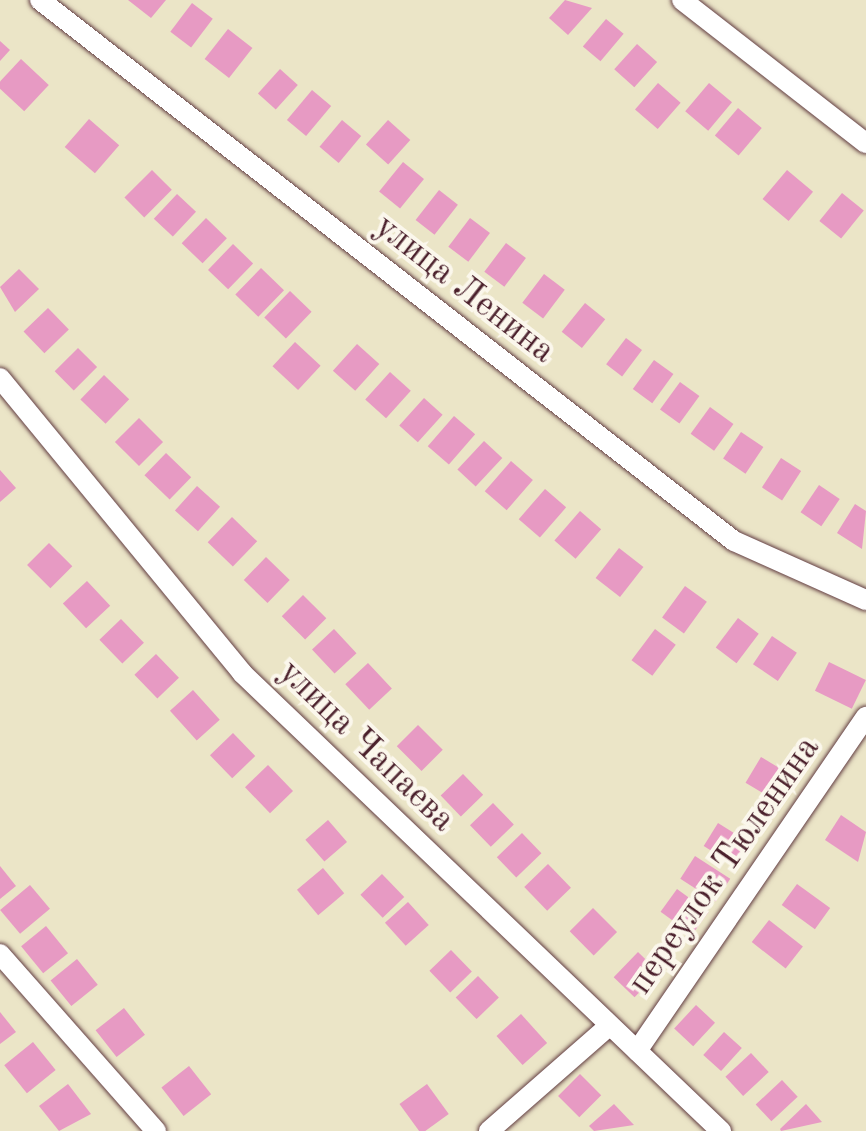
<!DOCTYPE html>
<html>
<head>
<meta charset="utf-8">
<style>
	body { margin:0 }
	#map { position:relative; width:866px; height:1131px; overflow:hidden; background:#ebe5c7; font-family:"Old Standard TT",serif }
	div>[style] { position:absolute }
	.building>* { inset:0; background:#e79ac3; transform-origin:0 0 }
	.roads { filter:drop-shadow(0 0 2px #623d42) drop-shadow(0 0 2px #623d42) }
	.minor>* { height:20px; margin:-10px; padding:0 10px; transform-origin:10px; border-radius:10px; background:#fff }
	span { translate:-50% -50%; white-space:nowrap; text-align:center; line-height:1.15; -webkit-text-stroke:8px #fbf7ec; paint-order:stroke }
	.street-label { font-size:35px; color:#4a1f2b }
</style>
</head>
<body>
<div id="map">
	<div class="building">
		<i style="clip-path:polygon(128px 0,166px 0,151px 18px)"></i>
		<i style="clip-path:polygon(565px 0,592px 8px,568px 35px,549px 18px)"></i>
		<i style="left:192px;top:3px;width:26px;height:36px;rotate:37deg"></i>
		<i style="left:606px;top:19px;width:23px;height:36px;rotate:40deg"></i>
		<i style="left:228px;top:29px;width:31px;height:38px;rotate:38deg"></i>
		<i style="clip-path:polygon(0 41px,10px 50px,0 61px)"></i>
		<i style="left:637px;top:44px;width:27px;height:34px;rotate:42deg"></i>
		<i style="left:21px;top:59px;width:38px;height:36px;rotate:43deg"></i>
		<i style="left:280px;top:69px;width:24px;height:33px;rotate:42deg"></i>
		<i style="left:658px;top:83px;width:30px;height:35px;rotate:41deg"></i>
		<i style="left:709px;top:83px;width:30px;height:37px;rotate:40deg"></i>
		<i style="left:312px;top:90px;width:25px;height:39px;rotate:40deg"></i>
		<i style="left:738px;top:108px;width:31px;height:36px;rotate:40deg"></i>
		<i style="left:89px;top:119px;width:40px;height:37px;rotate:41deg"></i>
		<i style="left:342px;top:120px;width:25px;height:35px;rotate:40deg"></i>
		<i style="left:388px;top:120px;width:30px;height:33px;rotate:42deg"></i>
		<i style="left:403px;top:162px;width:27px;height:38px;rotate:39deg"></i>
		<i style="left:152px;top:170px;width:28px;height:39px;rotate:45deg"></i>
		<i style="left:787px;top:170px;width:34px;height:38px;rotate:40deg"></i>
		<i style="left:439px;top:190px;width:24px;height:38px;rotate:38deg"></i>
		<i style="left:842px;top:193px;width:28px;height:36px;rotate:39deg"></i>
		<i style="left:177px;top:194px;width:26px;height:34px;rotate:43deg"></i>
		<i style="left:206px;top:218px;width:29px;height:35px;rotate:44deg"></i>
		<i style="left:470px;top:218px;width:25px;height:36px;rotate:37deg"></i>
		<i style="left:506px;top:243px;width:25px;height:36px;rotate:37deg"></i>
		<i style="left:233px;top:244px;width:28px;height:36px;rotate:44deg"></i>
		<i style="left:261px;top:268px;width:32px;height:37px;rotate:44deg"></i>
		<i style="clip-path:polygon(19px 269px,39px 289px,15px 312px,0 287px)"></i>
		<i style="left:544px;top:274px;width:26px;height:36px;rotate:37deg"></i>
		<i style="left:290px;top:291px;width:30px;height:37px;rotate:44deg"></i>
		<i style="left:585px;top:303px;width:26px;height:37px;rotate:39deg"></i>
		<i style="left:48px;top:308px;width:30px;height:34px;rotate:46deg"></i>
		<i style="left:626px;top:338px;width:20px;height:33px;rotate:37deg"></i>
		<i style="left:295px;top:342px;width:35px;height:33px;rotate:43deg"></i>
		<i style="left:357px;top:344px;width:30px;height:36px;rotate:42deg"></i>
		<i style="left:78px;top:348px;width:27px;height:33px;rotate:45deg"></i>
		<i style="left:654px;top:360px;width:24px;height:36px;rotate:36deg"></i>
		<i style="left:390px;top:372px;width:28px;height:37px;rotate:42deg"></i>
		<i style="left:104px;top:375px;width:35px;height:34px;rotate:44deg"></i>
		<i style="left:680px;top:382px;width:24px;height:34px;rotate:36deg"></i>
		<i style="left:424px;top:398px;width:25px;height:37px;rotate:42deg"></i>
		<i style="left:710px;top:407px;width:29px;height:33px;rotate:36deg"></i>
		<i style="left:454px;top:416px;width:28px;height:40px;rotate:41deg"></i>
		<i style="left:139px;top:418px;width:34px;height:34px;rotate:45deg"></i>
		<i style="left:741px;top:432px;width:27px;height:32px;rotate:34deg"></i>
		<i style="left:484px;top:441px;width:25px;height:39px;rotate:43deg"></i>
		<i style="left:166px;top:453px;width:35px;height:31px;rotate:44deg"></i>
		<i style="left:781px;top:458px;width:24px;height:35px;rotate:33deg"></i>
		<i style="left:511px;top:461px;width:29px;height:40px;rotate:41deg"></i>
		<i style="clip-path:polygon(0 470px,16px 488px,0 502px)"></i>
		<i style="left:819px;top:485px;width:25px;height:33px;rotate:34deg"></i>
		<i style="left:197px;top:486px;width:31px;height:33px;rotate:42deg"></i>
		<i style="left:545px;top:489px;width:28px;height:40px;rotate:41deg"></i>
		<i style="clip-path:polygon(855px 504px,866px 511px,862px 549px,837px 533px)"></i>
		<i style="left:580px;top:511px;width:28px;height:39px;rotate:41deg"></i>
		<i style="left:232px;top:517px;width:35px;height:35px;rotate:44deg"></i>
		<i style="left:49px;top:543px;width:33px;height:31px;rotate:45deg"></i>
		<i style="left:619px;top:548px;width:31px;height:38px;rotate:38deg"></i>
		<i style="left:266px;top:557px;width:33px;height:32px;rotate:44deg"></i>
		<i style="left:87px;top:581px;width:34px;height:33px;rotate:47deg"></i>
		<i style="left:685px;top:586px;width:27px;height:39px;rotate:36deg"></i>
		<i style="left:303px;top:595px;width:33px;height:30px;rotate:45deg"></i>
		<i style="left:738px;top:618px;width:26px;height:37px;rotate:37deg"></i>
		<i style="left:121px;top:619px;width:33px;height:30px;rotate:46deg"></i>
		<i style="left:334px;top:629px;width:33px;height:30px;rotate:47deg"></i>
		<i style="left:655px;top:629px;width:26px;height:39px;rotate:37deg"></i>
		<i style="left:772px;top:636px;width:30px;height:34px;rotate:34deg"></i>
		<i style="left:156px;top:654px;width:33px;height:30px;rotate:46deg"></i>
		<i style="left:829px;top:662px;width:41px;height:32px;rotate:26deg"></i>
		<i style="left:368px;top:663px;width:35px;height:31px;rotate:47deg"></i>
		<i style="left:193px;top:690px;width:40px;height:31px;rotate:48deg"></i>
		<i style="left:418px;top:725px;width:35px;height:30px;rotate:45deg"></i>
		<i style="left:233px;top:733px;width:32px;height:32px;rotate:46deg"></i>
		<i style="left:761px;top:757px;width:39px;height:30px;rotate:31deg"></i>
		<i style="left:268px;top:765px;width:36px;height:32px;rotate:46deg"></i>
		<i style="left:463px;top:774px;width:29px;height:31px;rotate:46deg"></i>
		<i style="left:493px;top:803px;width:30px;height:32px;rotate:46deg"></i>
		<i style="clip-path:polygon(841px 815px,866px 832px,858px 862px,825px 840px)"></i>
		<i style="left:328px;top:820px;width:29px;height:30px;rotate:49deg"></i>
		<i style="left:718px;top:823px;width:39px;height:27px;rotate:32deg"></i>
		<i style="left:522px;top:833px;width:28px;height:35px;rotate:46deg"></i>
		<i style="left:695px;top:856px;width:42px;height:27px;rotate:33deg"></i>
		<i style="left:548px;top:864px;width:33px;height:33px;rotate:46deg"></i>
		<i style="clip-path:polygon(0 866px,16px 886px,0 899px)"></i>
		<i style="left:323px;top:868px;width:33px;height:34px;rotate:50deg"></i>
		<i style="left:382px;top:874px;width:32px;height:30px;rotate:46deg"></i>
		<i style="left:797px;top:884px;width:41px;height:26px;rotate:36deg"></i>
		<i style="left:30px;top:885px;width:31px;height:39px;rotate:50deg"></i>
		<i style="left:677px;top:889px;width:39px;height:28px;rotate:36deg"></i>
		<i style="left:408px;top:902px;width:31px;height:31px;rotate:48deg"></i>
		<i style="left:593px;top:908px;width:34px;height:33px;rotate:45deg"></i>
		<i style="left:769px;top:920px;width:43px;height:28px;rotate:38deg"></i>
		<i style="left:46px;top:926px;width:35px;height:32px;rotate:51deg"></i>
		<i style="left:451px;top:950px;width:30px;height:30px;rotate:46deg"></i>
		<i style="left:638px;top:952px;width:29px;height:35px;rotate:44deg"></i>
		<i style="left:77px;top:959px;width:33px;height:34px;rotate:51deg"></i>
		<i style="left:478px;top:976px;width:30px;height:31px;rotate:46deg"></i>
		<i style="left:696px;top:1005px;width:26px;height:32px;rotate:43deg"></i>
		<i style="left:124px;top:1008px;width:34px;height:36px;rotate:52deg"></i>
		<i style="clip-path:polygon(0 1012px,16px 1032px,0 1044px)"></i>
		<i style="left:521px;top:1014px;width:39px;height:33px;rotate:48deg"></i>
		<i style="left:724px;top:1032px;width:24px;height:31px;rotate:42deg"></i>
		<i style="left:33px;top:1042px;width:36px;height:37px;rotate:51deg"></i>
		<i style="left:751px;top:1053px;width:26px;height:35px;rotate:47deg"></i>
		<i style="left:189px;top:1066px;width:36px;height:35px;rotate:52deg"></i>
		<i style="left:580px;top:1074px;width:30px;height:31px;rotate:45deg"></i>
		<i style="left:782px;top:1080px;width:23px;height:36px;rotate:47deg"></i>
		<i style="clip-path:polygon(68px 1084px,91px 1114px,59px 1131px,39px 1106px)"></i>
		<i style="left:427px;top:1084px;width:37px;height:34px;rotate:54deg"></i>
		<i style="clip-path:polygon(614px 1104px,634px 1125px,594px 1131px,589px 1126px)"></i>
		<i style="clip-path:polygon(806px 1104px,822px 1122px,781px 1131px,780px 1129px)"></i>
	</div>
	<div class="roads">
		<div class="minor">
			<i style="left:40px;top:0;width:880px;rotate:37.94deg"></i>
			<i style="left:734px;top:541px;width:145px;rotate:24.1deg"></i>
			<i style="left:682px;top:0;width:233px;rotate:37.9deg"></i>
			<i style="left:0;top:378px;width:382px;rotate:50.6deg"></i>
			<i style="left:242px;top:673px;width:663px;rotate:43.72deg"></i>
			<i style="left:0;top:954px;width:236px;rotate:48.6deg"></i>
			<i style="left:637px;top:1051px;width:405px;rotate:-55.6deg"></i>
			<i style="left:489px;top:1131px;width:159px;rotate:-41.2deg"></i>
		</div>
	</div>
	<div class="street-label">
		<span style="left:464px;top:290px;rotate:38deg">улица Ленина</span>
		<span style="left:366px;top:747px;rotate:44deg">улица Чапаева</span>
		<span style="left:725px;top:866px;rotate:-55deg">переулок Тюленина</span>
	</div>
</div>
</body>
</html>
